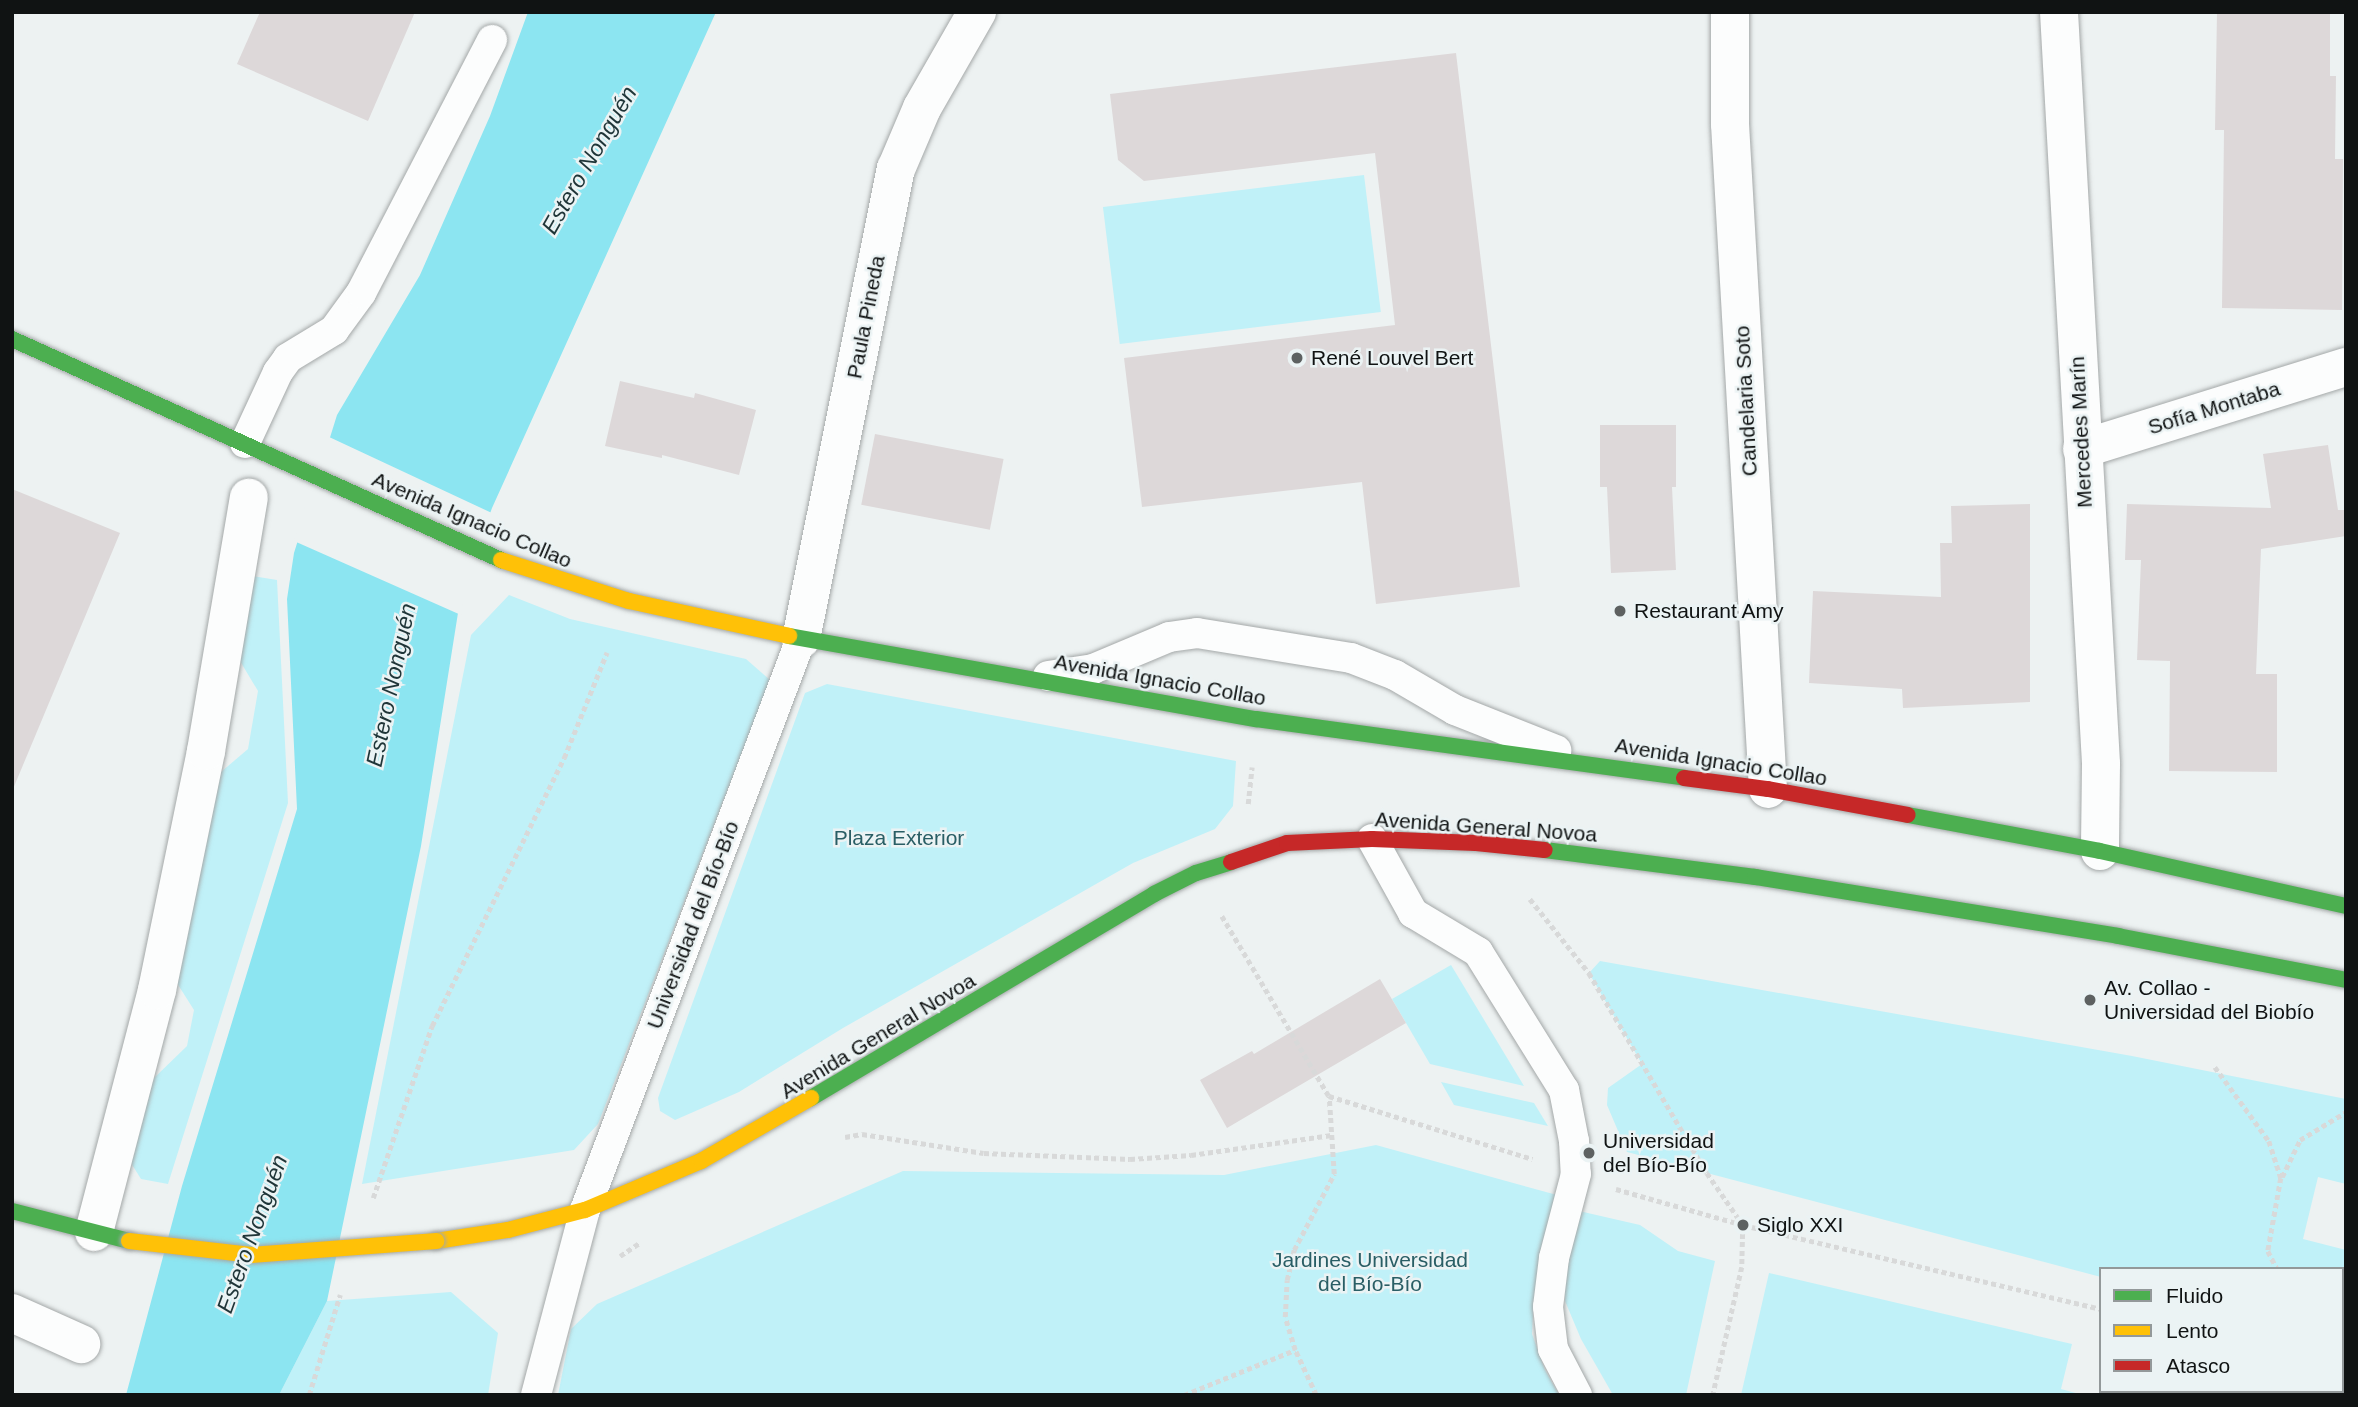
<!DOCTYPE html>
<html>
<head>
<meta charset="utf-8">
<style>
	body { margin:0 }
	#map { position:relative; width:2358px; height:1407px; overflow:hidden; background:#edf2f2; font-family:Arial,sans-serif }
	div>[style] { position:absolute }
	.green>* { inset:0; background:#c0f1f8; transform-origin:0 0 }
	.water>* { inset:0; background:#8ce5f1 }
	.pier>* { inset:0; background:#edf2f2 }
	.building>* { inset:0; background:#ddd8d9; transform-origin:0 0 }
	.path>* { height:4.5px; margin-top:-2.25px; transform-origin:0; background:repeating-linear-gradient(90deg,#d8d9d9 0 5px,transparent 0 8.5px) }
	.roads { filter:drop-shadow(0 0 2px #a4a8a8) drop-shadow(0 0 2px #a4a8a8) }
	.lane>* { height:30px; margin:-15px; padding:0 15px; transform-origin:15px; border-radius:15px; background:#fcfdfd }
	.street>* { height:38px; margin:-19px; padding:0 19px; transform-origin:19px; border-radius:19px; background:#fcfdfd }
	.fast>* { height:16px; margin:-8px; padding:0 8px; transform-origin:8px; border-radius:8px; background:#4caf50 }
	.slow>* { height:16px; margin:-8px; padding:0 8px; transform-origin:8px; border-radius:8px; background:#ffc107 }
	.jam>* { height:16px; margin:-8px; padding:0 8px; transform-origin:8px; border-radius:8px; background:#c62828 }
	.bridges { filter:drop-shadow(0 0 2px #a4a8a8) drop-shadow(0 0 2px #a4a8a8) }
	.slow-bridge>* { height:16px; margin:-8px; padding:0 8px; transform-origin:8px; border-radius:8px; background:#ffc107 }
	.dots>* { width:19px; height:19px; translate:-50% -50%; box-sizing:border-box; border:4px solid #ebf3f4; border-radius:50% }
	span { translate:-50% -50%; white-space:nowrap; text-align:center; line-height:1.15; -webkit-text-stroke:5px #ebf3f4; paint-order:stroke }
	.street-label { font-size:21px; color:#101313 }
	.poi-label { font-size:21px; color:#101313 }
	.left { translate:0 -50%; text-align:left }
	.park-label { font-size:21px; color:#295e65 }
	.water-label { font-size:23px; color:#1f3538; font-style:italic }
	.frame { position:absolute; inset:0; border:14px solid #101313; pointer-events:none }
	.legend { position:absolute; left:2099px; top:1267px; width:245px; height:126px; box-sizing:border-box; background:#ebf3f4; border:2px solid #93999a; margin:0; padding:9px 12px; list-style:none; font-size:21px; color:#101313 }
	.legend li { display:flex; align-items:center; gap:14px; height:35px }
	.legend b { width:35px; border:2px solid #93999a }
</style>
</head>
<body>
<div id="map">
	<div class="green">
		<i style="left:1364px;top:175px;width:138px;height:263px;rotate:83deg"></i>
		<i style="clip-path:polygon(253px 576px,277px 580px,288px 803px,168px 1184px,141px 1179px,131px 1163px,152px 1080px,187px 1046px,194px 1010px,175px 980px,221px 772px,248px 749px,258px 691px,237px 656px)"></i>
		<i style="clip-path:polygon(509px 595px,570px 619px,746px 659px,770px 680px,598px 1124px,574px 1150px,362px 1184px,471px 635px)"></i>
		<i style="clip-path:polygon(827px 684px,1236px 761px,1233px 806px,1215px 829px,1133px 863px,843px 1028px,739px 1092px,675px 1120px,660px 1111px,658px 1098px,805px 693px)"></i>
		<i style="clip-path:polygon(1600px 961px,2132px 1056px,2346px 1099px,2346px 1184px,2318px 1177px,2303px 1239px,2346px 1250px,2346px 1341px,2342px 1341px,2342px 1269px,2101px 1269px,2101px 1277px,1627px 1152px,1607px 1105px,1608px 1088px,1642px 1064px,1589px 973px)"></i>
		<i style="clip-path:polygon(1451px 965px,1524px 1086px,1430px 1064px,1392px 999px)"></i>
		<i style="clip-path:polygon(1441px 1082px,1534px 1103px,1548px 1126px,1454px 1105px)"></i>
		<i style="clip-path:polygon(1376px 1145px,1557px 1195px,1534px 1297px,1532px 1334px,1545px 1370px,1559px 1395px,558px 1395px,571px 1329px,597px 1304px,903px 1171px,1224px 1175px)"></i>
		<i style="clip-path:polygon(1579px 1211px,1640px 1225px,1678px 1251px,1715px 1261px,1686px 1395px,1613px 1395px,1581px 1339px,1565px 1301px,1565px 1279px)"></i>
		<i style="clip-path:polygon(1769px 1273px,2072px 1344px,2061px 1389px,2083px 1395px,1741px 1395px)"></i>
		<i style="clip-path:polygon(451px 1292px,498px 1333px,488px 1395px,279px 1395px,327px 1301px)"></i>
		<i style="left:2168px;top:1391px;width:57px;height:4px"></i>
	</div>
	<div class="water">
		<i style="clip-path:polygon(528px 12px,716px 12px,492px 508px,461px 594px,421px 846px,327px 1301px,279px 1395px,126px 1395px,182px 1186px,297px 809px,287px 599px,294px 553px,337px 415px,420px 275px,490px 116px)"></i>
	</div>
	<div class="pier">
		<i style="clip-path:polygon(327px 436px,494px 514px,464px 595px,461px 615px,294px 541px)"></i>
	</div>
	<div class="building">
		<i style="clip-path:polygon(260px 12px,415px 12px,368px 121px,237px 64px)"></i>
		<i style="clip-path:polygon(2217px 12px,2330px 12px,2330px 76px,2336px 76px,2335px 159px,2343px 159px,2342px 310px,2222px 308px,2224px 130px,2215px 130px)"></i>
		<i style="clip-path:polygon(1456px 53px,1520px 587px,1376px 604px,1362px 482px,1142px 507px,1124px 358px,1395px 325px,1375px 153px,1144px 181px,1118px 160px,1110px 94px)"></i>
		<i style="clip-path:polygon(620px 381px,694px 398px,695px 393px,756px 410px,739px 475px,662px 455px,662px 458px,605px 446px)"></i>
		<i style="clip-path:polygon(1600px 425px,1676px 425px,1676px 487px,1672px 487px,1676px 570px,1611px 573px,1607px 487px,1600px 487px)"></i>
		<i style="left:875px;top:434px;width:131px;height:72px;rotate:11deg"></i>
		<i style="clip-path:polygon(2328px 445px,2338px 510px,2346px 510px,2346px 536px,2261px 549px,2256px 674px,2277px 674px,2277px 772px,2169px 771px,2170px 661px,2137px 660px,2141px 560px,2125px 560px,2127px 504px,2271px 508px,2263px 454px)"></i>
		<i style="clip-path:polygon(12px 489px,120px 533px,13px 789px,12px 789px)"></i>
		<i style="clip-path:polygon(2030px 504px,2030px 702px,1903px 708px,1902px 689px,1809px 683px,1813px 591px,1941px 597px,1940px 543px,1952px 543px,1951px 506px)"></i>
		<i style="clip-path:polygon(1380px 979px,1406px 1023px,1227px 1128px,1200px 1080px,1252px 1051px,1254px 1054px)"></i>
	</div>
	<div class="path">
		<i style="left:1248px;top:804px;width:37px;rotate:-84deg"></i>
		<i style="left:1530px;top:899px;width:95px;rotate:51.4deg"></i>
		<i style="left:1589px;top:973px;width:232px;rotate:59.5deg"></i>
		<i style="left:1707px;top:1173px;width:63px;rotate:55.3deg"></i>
		<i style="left:1743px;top:1225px;width:42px;rotate:91.4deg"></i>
		<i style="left:1742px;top:1267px;width:131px;rotate:102.8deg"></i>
		<i style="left:1222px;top:916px;width:209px;rotate:59.3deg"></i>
		<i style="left:1329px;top:1096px;width:213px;rotate:17.2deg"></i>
		<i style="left:2215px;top:1067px;width:92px;rotate:53.9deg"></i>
		<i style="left:2269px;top:1141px;width:39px;rotate:72deg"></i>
		<i style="left:2281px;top:1178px;width:74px;rotate:100.1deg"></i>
		<i style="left:2268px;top:1251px;width:20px;rotate:63deg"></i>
		<i style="left:845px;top:1137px;width:17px;rotate:-10deg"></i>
		<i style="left:862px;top:1134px;width:123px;rotate:8.9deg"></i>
		<i style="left:984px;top:1153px;width:146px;rotate:2.4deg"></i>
		<i style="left:1130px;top:1159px;width:61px;rotate:-3.8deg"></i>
		<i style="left:1191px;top:1155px;width:142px;rotate:-8.1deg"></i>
		<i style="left:2282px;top:1177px;width:41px;rotate:-64.1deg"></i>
		<i style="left:2300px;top:1140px;width:54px;rotate:-31.3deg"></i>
		<i style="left:1616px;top:1189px;width:132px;rotate:15.8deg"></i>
		<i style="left:1743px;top:1225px;width:368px;rotate:13.2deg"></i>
		<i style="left:373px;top:1198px;width:182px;rotate:-71.1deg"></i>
		<i style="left:432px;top:1026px;width:299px;rotate:-63.8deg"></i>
		<i style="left:564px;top:758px;width:114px;rotate:-67.9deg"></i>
		<i style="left:620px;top:1256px;width:23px;rotate:-34deg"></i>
		<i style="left:2342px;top:1360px;width:4px;rotate:27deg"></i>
		<i style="left:2342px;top:1370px;width:4px;rotate:14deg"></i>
		<i style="left:309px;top:1395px;width:105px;rotate:-72.8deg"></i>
		<i style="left:1184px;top:1395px;width:120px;rotate:-22.1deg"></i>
		<i style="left:1316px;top:1395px;width:50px;rotate:-115deg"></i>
		<i style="left:1295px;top:1350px;width:34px;rotate:-107deg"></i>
		<i style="left:1285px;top:1317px;width:37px;rotate:-87deg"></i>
		<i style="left:1287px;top:1280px;width:31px;rotate:-77deg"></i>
		<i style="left:1294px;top:1250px;width:86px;rotate:-62.2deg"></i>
		<i style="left:1334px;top:1174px;width:78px;rotate:-93.7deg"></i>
		<i style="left:2151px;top:1395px;width:4px;rotate:-90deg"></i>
		<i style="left:2269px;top:1395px;width:4px;rotate:-90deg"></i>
	</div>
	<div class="roads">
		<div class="lane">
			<i style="left:245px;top:443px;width:78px;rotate:-65.1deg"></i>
			<i style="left:278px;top:372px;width:17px;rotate:-54deg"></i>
			<i style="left:288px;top:358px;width:54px;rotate:-31.3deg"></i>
			<i style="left:334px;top:330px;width:46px;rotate:-53.9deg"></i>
			<i style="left:361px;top:293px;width:285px;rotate:-62.6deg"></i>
			<i style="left:1048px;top:676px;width:46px;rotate:-8.8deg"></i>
			<i style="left:1093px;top:669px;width:82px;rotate:-22.8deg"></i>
			<i style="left:1169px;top:637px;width:28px;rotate:-8deg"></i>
			<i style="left:1197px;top:633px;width:156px;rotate:9.2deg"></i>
			<i style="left:1351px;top:658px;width:47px;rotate:21.1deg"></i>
			<i style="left:1395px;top:675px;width:69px;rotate:30.3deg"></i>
			<i style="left:1455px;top:710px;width:109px;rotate:21.6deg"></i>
			<i style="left:1372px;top:839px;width:85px;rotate:61deg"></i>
			<i style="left:1413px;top:913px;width:76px;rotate:31deg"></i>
			<i style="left:1478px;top:952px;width:163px;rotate:58.1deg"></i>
			<i style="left:1564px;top:1090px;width:52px;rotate:78.9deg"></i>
			<i style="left:1574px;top:1141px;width:33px;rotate:87deg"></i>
			<i style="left:1576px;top:1174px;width:87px;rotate:104.7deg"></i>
			<i style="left:1554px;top:1258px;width:49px;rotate:97deg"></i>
			<i style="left:1548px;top:1307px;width:42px;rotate:83.2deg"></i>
			<i style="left:1553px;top:1349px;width:52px;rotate:62.4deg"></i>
			<i style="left:536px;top:1395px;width:191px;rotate:-75.2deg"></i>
			<i style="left:585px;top:1210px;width:610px;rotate:-69.28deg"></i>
		</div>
		<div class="street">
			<i style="left:1730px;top:12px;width:112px;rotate:90deg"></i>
			<i style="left:1730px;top:124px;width:666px;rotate:86.73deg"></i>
			<i style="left:2059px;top:12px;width:753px;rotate:86.8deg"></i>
			<i style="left:2101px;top:764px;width:87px;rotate:90.7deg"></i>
			<i style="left:2082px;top:449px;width:276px;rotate:-17.3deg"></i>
			<i style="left:801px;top:639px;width:480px;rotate:-78.6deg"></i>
			<i style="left:896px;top:169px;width:66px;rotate:-66.9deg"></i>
			<i style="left:922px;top:108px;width:111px;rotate:-60.2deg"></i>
			<i style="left:94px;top:1232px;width:250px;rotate:-75.4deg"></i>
			<i style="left:157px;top:990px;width:244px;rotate:-78.4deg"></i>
			<i style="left:206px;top:751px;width:257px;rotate:-80.4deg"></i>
			<i style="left:12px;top:1313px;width:76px;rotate:24.2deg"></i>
		</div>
		<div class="fast">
			<i style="left:12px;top:339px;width:537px;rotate:24.32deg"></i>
			<i style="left:789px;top:636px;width:474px;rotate:10.1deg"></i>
			<i style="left:1256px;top:719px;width:432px;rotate:7.8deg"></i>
			<i style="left:1908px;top:815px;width:195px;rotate:10.6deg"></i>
			<i style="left:2100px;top:851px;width:252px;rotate:12.6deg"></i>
			<i style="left:1545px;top:850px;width:212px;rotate:7.3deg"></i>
			<i style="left:1755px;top:877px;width:368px;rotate:9.2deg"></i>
			<i style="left:2118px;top:936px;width:232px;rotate:10.9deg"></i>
			<i style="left:811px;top:1098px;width:399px;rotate:-30.7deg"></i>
			<i style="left:1154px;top:894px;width:47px;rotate:-26.6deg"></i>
			<i style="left:1196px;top:873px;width:37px;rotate:-17deg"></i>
			<i style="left:12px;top:1211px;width:121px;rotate:14.4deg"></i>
		</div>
		<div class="slow">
			<i style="left:501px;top:560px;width:134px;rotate:17.8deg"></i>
			<i style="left:629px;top:601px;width:164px;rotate:12.3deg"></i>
			<i style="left:436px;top:1241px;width:73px;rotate:-8.7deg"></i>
			<i style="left:508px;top:1230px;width:80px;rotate:-14.6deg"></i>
			<i style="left:585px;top:1210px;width:126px;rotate:-22.9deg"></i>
			<i style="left:701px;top:1161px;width:127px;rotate:-29.8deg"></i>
		</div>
		<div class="jam">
			<i style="left:1684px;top:778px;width:85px;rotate:7.5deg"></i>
			<i style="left:1768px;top:789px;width:142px;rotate:10.5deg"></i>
			<i style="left:1231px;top:862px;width:59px;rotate:-18.7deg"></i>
			<i style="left:1287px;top:843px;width:85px;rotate:-2.7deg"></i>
			<i style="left:1372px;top:839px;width:104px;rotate:2.2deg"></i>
			<i style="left:1476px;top:843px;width:69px;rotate:5.8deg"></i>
		</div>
	</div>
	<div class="bridges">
		<div class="slow-bridge">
			<i style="left:129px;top:1241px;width:123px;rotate:6.5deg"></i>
			<i style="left:251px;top:1255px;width:186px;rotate:-4.3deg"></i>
		</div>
	</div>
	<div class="dots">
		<i style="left:1297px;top:358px;background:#5d6161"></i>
		<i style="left:1620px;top:611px;background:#5d6161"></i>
		<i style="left:2090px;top:1000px;background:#5d6161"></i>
		<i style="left:1589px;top:1153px;background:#5d6161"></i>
		<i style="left:1743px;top:1225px;background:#5d6161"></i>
	</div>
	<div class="street-label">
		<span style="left:866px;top:317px;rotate:-79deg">Paula Pineda</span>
		<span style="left:1746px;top:401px;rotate:-93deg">Candelaria Soto</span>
		<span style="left:2214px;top:408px;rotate:-17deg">Sofía Montaba</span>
		<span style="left:2081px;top:432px;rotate:-93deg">Mercedes Marín</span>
		<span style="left:472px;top:520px;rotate:23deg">Avenida Ignacio Collao</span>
		<span style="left:1160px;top:680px;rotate:10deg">Avenida Ignacio Collao</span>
		<span style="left:1721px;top:762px;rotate:9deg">Avenida Ignacio Collao</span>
		<span style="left:1486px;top:827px;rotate:4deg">Avenida General Novoa</span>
		<span style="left:693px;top:925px;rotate:-69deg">Universidad del Bío-Bío</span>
		<span style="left:878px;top:1036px;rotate:-31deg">Avenida General Novoa</span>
	</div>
	<div class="poi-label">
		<span class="left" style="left:1311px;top:358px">René Louvel Bert</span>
		<span class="left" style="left:1634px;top:611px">Restaurant Amy</span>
		<span class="left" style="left:2104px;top:1000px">Av. Collao -<br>Universidad del Biobío</span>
		<span class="left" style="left:1603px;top:1153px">Universidad<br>del Bío-Bío</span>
		<span class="left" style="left:1757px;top:1225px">Siglo XXI</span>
	</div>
	<div class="park-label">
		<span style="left:899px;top:838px">Plaza Exterior</span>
		<span style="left:1370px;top:1272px">Jardines Universidad<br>del Bío-Bío</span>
	</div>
	<div class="water-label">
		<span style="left:589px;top:160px;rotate:-60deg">Estero Nonguén</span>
		<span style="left:391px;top:685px;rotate:-78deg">Estero Nonguén</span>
		<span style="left:252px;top:1234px;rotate:-70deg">Estero Nonguén</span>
	</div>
	<div class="frame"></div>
	<ul class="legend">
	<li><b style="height:9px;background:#4caf50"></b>Fluido</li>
	<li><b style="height:9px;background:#ffc107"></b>Lento</li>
	<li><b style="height:9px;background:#c62828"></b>Atasco</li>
	</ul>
</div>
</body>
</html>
